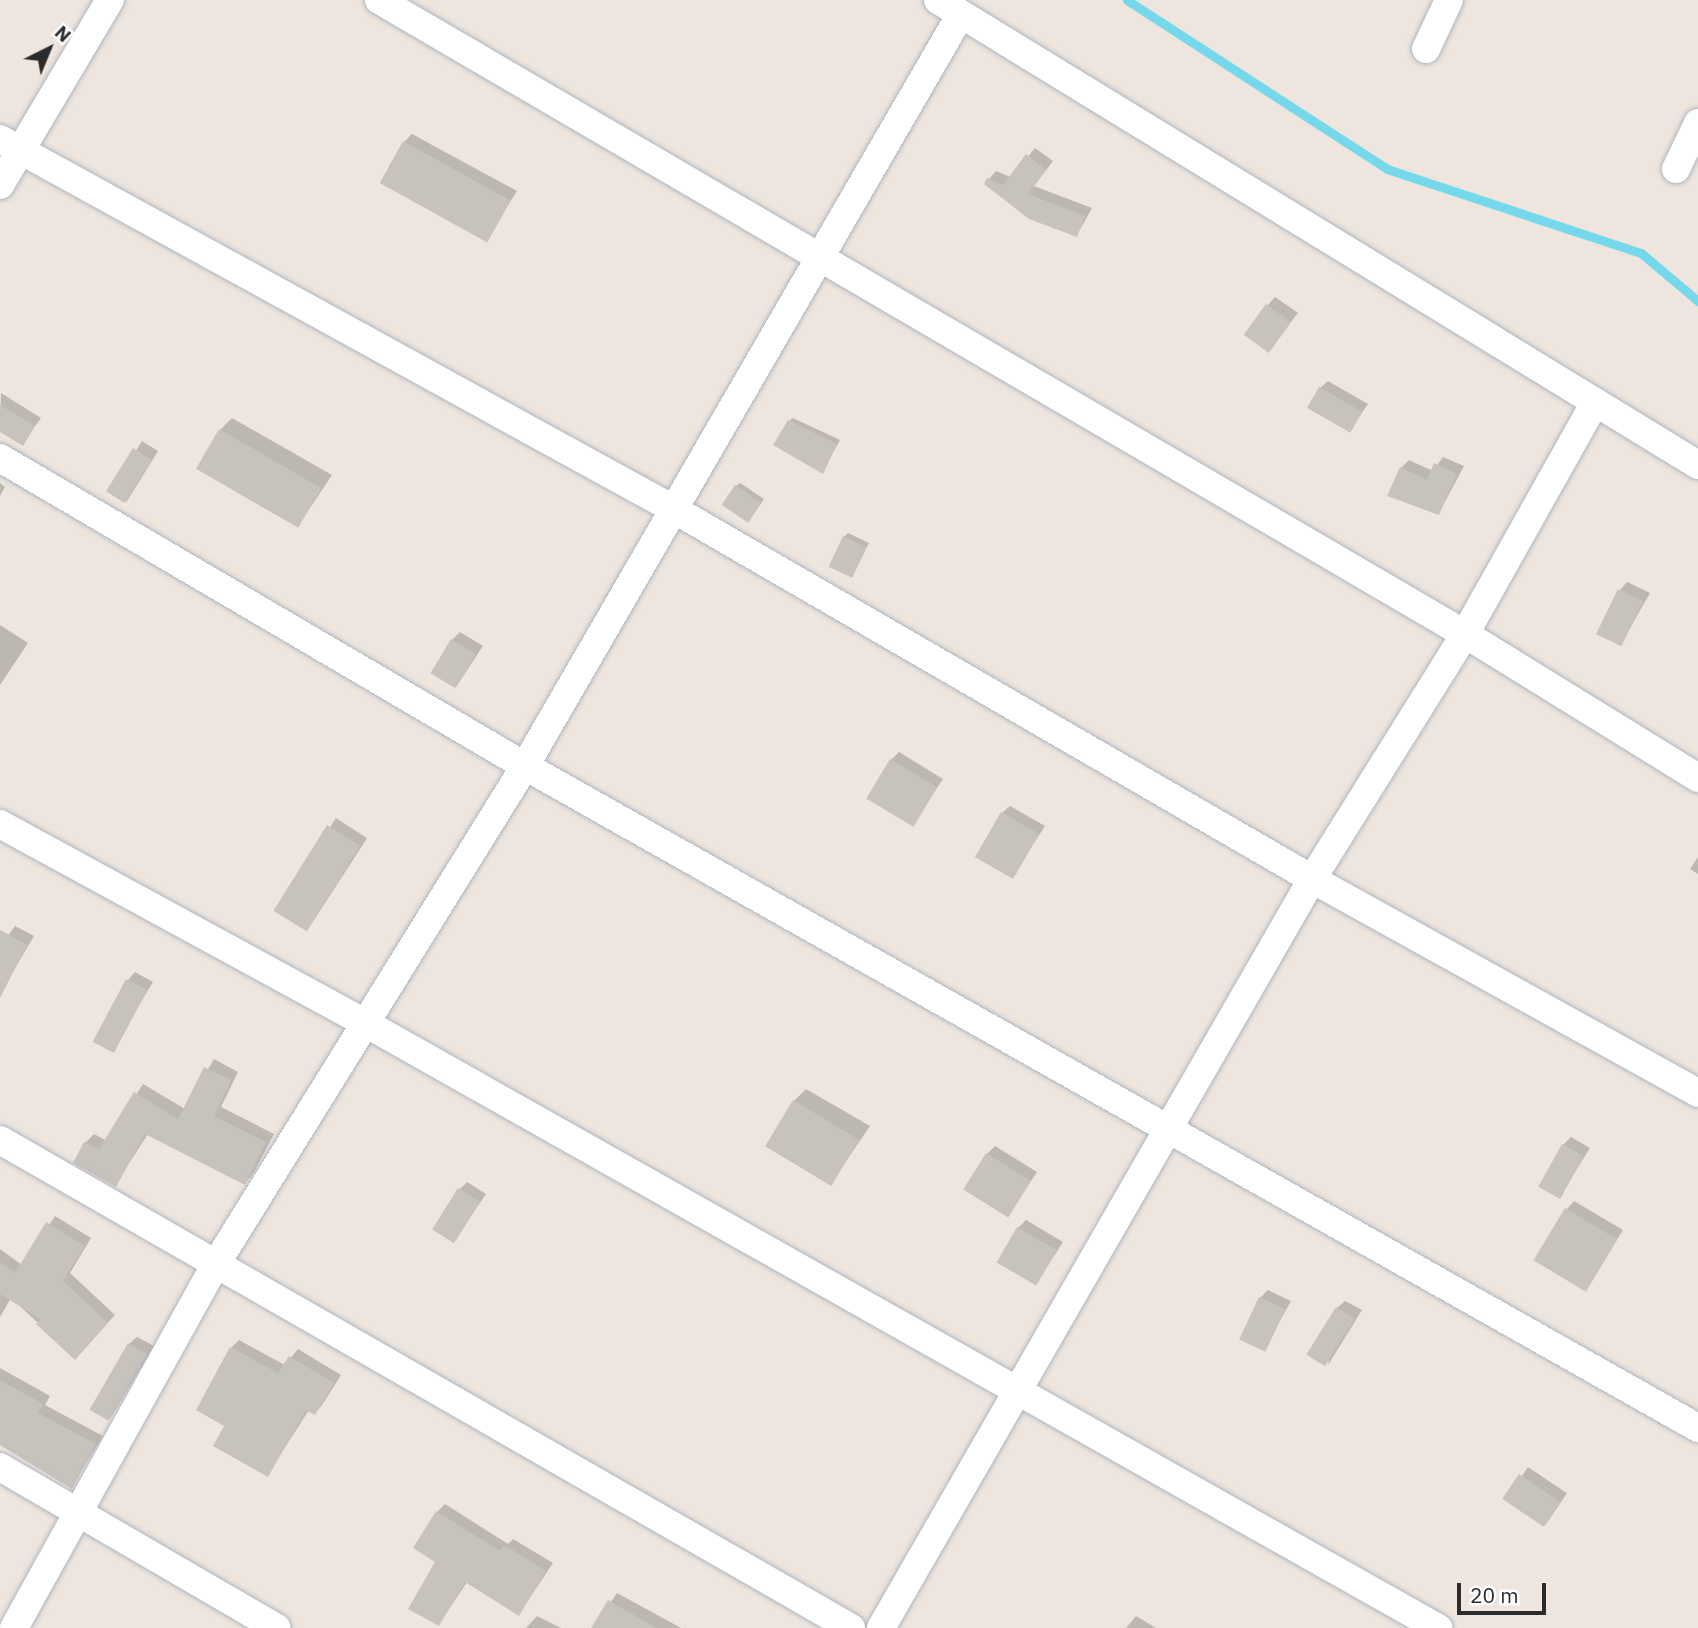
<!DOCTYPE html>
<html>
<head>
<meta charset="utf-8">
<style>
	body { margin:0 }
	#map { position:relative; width:1698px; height:1628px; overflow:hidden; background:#ede5de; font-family:"IBM Plex Sans",sans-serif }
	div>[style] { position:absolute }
	.shadow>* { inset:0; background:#0003; transform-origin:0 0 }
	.stream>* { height:9px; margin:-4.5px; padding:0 4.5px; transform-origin:4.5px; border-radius:4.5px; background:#75d9eb }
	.building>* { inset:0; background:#c8c2bd; transform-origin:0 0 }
	.roads { filter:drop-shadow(0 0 2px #b1b5be) drop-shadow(0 0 2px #b1b5be) }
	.street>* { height:28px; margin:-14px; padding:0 14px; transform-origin:14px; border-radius:14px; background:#fff }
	span { translate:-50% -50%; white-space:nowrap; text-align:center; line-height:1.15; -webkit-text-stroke:5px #fff; paint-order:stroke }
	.north { position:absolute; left:14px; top:14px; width:70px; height:70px; -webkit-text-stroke:5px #fff; paint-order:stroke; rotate:43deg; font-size:19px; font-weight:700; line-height:28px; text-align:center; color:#2b2b2b }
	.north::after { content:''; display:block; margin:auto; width:24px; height:32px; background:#2b2b2b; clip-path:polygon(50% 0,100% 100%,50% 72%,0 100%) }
	.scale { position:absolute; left:1457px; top:1583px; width:89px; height:32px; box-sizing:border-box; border:4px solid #2b2b2b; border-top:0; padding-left:9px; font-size:21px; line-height:24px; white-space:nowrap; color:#2b2b2b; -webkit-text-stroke:5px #fff; paint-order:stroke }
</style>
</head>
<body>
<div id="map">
	<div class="shadow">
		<i style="clip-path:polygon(412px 134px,517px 191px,485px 241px,404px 142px)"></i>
		<i style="clip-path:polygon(1035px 148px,1053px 161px,1034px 186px,1092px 208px,1077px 235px,989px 179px,996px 171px,1011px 177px)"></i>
		<i style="clip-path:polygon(1275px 297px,1298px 313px,1269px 350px,1268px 305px)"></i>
		<i style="clip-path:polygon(1328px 381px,1368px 404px,1349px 431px,1320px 388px)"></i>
		<i style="clip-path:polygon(1px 393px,41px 418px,22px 444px,0 430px)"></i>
		<i style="clip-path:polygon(232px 418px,332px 475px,298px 526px,220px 430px)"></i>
		<i style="clip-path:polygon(793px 418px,840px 440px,823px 471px,789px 421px)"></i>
		<i style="left:142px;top:441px;width:19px;height:60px;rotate:32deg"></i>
		<i style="clip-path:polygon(1443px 457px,1464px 466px,1439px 513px,1401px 468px,1409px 460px,1433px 471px)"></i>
		<i style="clip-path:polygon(0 483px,5px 487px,0 496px)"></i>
		<i style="clip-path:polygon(740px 483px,764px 499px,751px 518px,736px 486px)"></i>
		<i style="clip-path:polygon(848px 533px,869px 543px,852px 577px,844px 537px)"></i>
		<i style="clip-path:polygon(1627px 582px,1650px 593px,1621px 644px,1620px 590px)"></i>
		<i style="clip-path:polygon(0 625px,28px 643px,0 685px)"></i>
		<i style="clip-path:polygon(460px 632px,483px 646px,456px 687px,452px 640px)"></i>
		<i style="clip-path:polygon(899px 752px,943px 779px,913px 824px,891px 760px)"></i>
		<i style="clip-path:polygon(1010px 806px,1045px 826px,1012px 877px,1002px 813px)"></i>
		<i style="left:336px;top:818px;width:37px;height:110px;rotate:33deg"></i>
		<i style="clip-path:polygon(1698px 857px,1698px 874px,1690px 869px)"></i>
		<i style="clip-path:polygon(15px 926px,34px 936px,1px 992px,0 947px)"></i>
		<i style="clip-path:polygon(135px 972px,153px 982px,112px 1050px,128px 980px)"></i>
		<i style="clip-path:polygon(214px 1059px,238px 1072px,221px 1107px,274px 1134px,253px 1174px,245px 1183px,148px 1134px,115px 1185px,85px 1143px,94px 1134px,107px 1141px,143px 1084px,185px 1109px)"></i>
		<i style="clip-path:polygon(806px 1089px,870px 1126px,831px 1183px,794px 1101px)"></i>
		<i style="clip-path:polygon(1571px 1137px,1590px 1148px,1560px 1196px,1563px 1145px)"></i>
		<i style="clip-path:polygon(995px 1146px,1037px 1172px,1008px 1215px,987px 1154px)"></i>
		<i style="clip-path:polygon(467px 1182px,486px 1194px,454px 1241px,459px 1190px)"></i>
		<i style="clip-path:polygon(1574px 1201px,1623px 1230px,1585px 1289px,1567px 1209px)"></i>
		<i style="clip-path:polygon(55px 1216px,91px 1238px,70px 1273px,115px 1315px,75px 1357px,11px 1298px,0 1317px,0 1249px,22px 1265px)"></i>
		<i style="clip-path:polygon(1026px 1220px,1063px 1242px,1036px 1284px,1018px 1228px)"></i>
		<i style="clip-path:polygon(1268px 1290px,1291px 1301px,1264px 1350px,1260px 1298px)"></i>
		<i style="clip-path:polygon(1345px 1301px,1362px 1310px,1328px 1365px,1337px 1308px)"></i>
		<i style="clip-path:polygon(137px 1337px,154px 1346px,110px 1419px,129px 1344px)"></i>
		<i style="clip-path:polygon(239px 1340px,285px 1365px,298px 1349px,341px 1375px,322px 1405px,315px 1413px,309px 1410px,267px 1475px,227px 1425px,231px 1348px)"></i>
		<i style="clip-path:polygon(0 1368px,50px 1396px,45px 1405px,103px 1436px,71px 1487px,0 1443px)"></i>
		<i style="left:1528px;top:1467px;width:47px;height:39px;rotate:34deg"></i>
		<i style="clip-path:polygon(445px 1504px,508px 1544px,513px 1539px,553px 1563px,519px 1614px,467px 1582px,439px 1624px,437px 1512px)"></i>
		<i style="clip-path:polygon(617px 1593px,681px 1628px,593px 1628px)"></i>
		<i style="clip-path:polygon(537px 1616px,561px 1628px,526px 1628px)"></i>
		<i style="clip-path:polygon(1136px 1616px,1156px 1628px,1126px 1628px)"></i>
	</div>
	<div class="stream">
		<i style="left:1127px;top:0;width:310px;rotate:33deg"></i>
		<i style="left:1387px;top:169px;width:268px;rotate:18.3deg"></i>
		<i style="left:1641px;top:253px;width:75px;rotate:40.1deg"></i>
	</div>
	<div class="building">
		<i style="left:403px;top:141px;width:123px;height:48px;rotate:29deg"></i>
		<i style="clip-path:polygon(1026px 154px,1046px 170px,1028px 194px,1085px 216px,1077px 237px,1029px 219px,984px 184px,987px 178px,1003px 185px)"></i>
		<i style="left:1266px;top:304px;width:31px;height:38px;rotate:36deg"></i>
		<i style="left:1319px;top:387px;width:50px;height:24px;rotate:30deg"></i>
		<i style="clip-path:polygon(0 405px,35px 426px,23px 446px,0 432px)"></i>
		<i style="clip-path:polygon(788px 420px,837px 444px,823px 474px,773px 445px)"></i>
		<i style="left:219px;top:429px;width:118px;height:46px;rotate:30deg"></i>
		<i style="left:133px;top:448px;width:22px;height:51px;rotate:32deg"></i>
		<i style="clip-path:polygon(1434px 463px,1457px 474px,1439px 515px,1387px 496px,1400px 467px,1427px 480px)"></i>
		<i style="left:735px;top:485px;width:32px;height:24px;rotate:34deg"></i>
		<i style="left:843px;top:536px;width:26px;height:34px;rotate:25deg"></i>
		<i style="left:1618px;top:589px;width:28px;height:50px;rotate:26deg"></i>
		<i style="left:451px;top:639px;width:29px;height:40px;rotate:31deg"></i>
		<i style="left:890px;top:759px;width:55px;height:46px;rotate:31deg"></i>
		<i style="left:1001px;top:812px;width:44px;height:52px;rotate:30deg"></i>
		<i style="left:327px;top:825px;width:39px;height:101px;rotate:32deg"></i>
		<i style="clip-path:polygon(0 930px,27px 945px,0 998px)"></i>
		<i style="left:126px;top:979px;width:24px;height:71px;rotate:28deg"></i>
		<i style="clip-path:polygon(204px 1067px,231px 1080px,214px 1116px,266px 1142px,245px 1185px,145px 1134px,116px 1187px,73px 1163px,84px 1142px,99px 1149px,134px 1092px,178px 1119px)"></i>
		<i style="left:793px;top:1100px;width:77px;height:54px;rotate:31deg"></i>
		<i style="left:1562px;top:1144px;width:25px;height:49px;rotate:29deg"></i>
		<i style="left:986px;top:1153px;width:53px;height:43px;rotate:32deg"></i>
		<i style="left:458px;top:1188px;width:26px;height:49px;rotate:32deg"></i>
		<i style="left:1565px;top:1208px;width:61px;height:61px;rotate:31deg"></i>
		<i style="clip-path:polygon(46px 1222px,85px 1246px,63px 1281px,108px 1323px,75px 1360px,36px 1324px,40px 1319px,0 1294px,0 1262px,15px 1273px)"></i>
		<i style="left:1017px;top:1227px;width:46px;height:41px;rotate:30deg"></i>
		<i style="left:1259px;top:1297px;width:29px;height:47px;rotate:25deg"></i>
		<i style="left:1336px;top:1307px;width:22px;height:56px;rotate:32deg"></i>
		<i style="left:128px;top:1343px;width:22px;height:77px;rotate:30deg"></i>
		<i style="clip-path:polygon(230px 1347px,278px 1373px,289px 1356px,334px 1383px,315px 1415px,306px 1410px,268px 1477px,213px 1446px,224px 1426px,196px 1410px)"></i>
		<i style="clip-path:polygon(0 1380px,43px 1404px,38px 1413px,96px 1444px,72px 1489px,0 1445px)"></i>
		<i style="left:1519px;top:1474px;width:50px;height:30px;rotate:34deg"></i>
		<i style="clip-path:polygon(436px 1511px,500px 1551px,504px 1545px,546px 1571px,519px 1616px,465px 1582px,439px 1626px,408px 1609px,435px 1562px,413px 1548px)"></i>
		<i style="clip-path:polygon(608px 1600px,656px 1628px,591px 1628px)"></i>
	</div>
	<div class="roads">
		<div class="street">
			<i style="left:379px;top:0;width:1258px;rotate:30.28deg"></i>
			<i style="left:1465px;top:634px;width:274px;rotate:31.7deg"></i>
			<i style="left:938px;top:0;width:891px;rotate:31.46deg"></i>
			<i style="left:1426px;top:49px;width:54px;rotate:-64.9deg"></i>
			<i style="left:0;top:139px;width:770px;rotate:28.79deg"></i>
			<i style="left:675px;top:510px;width:736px;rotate:30.08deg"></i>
			<i style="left:1312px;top:879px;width:441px;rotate:29deg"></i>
			<i style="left:1676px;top:169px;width:51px;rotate:-64.4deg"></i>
			<i style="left:0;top:185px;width:215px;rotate:-59.3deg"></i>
			<i style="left:0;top:458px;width:609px;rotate:30.4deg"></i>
			<i style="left:525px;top:766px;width:1347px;rotate:29.44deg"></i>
			<i style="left:0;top:824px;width:418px;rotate:28.6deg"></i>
			<i style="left:367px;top:1024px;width:1230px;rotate:29.42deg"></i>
			<i style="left:0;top:1140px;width:981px;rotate:29.83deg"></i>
			<i style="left:0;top:1467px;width:320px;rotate:30.2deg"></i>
			<i style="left:14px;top:1628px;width:416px;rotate:-61deg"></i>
			<i style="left:216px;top:1264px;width:586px;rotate:-58.18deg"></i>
			<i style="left:525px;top:766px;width:869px;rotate:-59.9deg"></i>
			<i style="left:881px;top:1628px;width:864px;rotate:-60.08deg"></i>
			<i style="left:1312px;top:879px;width:289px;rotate:-58deg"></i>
			<i style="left:1465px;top:634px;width:266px;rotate:-60.7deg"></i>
		</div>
	</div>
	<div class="north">N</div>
	<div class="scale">20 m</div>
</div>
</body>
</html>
